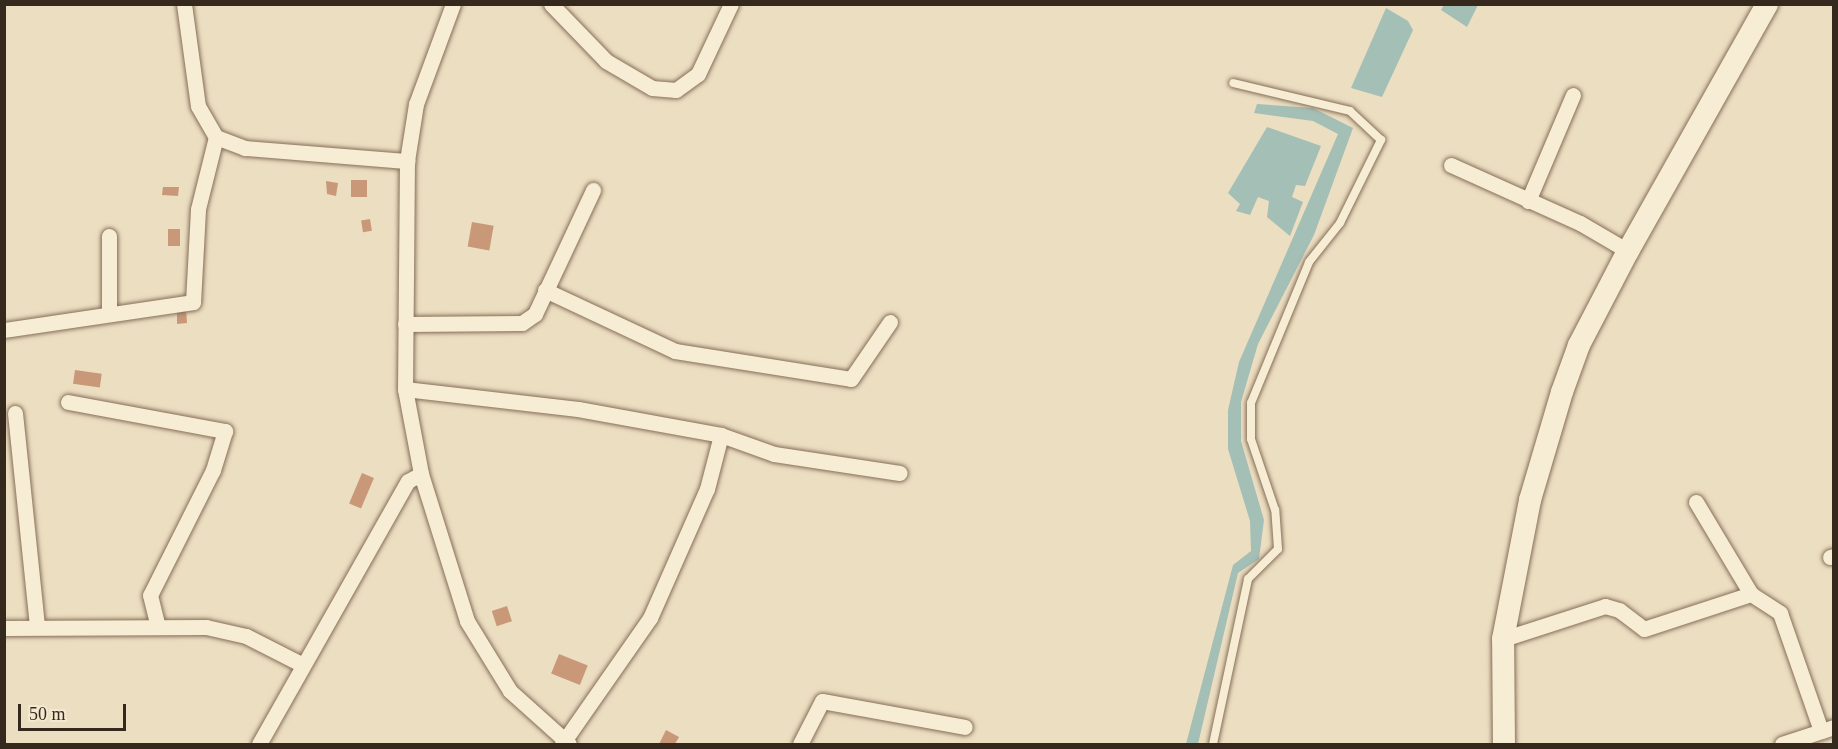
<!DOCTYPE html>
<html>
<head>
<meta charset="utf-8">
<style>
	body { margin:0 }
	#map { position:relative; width:1838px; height:749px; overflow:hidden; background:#ecdec1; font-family:"Times New Roman",serif }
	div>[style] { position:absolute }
	.water>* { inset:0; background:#a4bfb6 }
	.building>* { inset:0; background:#c99878; transform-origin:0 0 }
	.roads { filter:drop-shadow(0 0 2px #856f59) drop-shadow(0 0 2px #856f59) }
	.service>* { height:8px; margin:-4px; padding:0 4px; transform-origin:4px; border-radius:4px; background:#f7ecd4 }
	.minor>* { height:15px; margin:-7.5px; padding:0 7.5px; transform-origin:7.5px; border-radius:7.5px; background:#f7ecd4 }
	.secondary>* { height:22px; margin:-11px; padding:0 11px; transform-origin:11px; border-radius:11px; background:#f7ecd4 }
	span { translate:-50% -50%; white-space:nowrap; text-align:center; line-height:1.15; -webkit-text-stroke:4.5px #f4e9d1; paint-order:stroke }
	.frame { position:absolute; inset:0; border:6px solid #35281d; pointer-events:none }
	.scale { position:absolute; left:18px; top:704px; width:108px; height:27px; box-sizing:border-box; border:3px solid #35281d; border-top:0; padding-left:8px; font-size:18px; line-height:21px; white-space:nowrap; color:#35281d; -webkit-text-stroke:4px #f4e9d1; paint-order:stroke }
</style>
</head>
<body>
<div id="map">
	<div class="water">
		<i style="clip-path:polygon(1444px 5px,1444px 4px,1478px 5px,1467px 27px,1441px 10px)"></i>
		<i style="clip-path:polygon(1386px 8px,1408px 21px,1413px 30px,1382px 97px,1351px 88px)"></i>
		<i style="clip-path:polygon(1257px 104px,1313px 108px,1353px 128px,1314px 235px,1258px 344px,1241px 402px,1241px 441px,1264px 520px,1259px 559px,1238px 573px,1198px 744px,1186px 744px,1233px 565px,1251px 551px,1250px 521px,1228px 449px,1228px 410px,1239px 362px,1338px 134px,1313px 121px,1254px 113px)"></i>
		<i style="clip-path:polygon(1267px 127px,1321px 146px,1305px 186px,1296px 185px,1292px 197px,1303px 202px,1290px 236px,1267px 217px,1269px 201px,1258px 197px,1250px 215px,1236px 211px,1240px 204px,1228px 193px)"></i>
	</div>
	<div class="building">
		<i style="left:351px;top:180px;width:16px;height:17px"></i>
		<i style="clip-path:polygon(326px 181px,338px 183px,336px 196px,327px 194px)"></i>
		<i style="clip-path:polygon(163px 187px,179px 187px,178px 196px,162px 195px)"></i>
		<i style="left:370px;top:219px;width:12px;height:9px;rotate:81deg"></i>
		<i style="left:472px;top:222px;width:22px;height:25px;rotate:10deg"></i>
		<i style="left:168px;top:229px;width:12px;height:17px"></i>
		<i style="clip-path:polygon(177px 308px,186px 308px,187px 323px,177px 324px)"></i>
		<i style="left:75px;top:370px;width:27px;height:14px;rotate:8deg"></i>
		<i style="left:362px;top:473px;width:13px;height:33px;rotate:23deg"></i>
		<i style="left:507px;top:606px;width:16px;height:16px;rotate:72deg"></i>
		<i style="left:559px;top:654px;width:31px;height:21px;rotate:22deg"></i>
		<i style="clip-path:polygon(666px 730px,679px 737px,675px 744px,659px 744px)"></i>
	</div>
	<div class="roads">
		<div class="service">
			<i style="left:1213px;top:744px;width:169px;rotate:-78deg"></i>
			<i style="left:1248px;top:579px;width:42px;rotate:-45deg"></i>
			<i style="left:1278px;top:549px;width:39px;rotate:-94deg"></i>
			<i style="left:1275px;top:510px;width:75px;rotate:-108.7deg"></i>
			<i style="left:1251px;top:439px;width:36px;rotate:-90deg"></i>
			<i style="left:1251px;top:403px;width:152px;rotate:-67.6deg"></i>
			<i style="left:1309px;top:262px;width:50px;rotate:-51.5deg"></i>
			<i style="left:1340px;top:223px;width:93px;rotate:-63.7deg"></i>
			<i style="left:1381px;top:140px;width:42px;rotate:-136.9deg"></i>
			<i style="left:1350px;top:111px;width:120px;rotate:-166.5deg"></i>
		</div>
		<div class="minor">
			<i style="left:184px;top:4px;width:103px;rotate:82.2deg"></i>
			<i style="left:198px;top:106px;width:36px;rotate:60deg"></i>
			<i style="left:216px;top:137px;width:31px;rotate:21deg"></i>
			<i style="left:245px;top:148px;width:163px;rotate:4.6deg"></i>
			<i style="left:453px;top:4px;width:107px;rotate:110.3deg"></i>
			<i style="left:416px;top:104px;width:58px;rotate:99deg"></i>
			<i style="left:407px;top:161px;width:228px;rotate:90.5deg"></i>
			<i style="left:405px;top:389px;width:86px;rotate:79.3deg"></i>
			<i style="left:421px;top:474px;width:154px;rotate:72.6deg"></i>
			<i style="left:467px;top:621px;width:82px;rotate:58.4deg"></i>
			<i style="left:510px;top:691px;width:79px;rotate:41.9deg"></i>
			<i style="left:551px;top:4px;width:79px;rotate:46deg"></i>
			<i style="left:606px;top:61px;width:53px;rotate:30.4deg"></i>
			<i style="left:652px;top:88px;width:24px;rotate:5deg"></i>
			<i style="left:676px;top:90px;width:27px;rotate:-36deg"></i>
			<i style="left:698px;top:74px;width:77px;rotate:-64.8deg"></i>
			<i style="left:1451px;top:165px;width:141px;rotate:24.2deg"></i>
			<i style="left:1580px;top:223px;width:56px;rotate:30.3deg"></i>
			<i style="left:1528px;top:201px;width:115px;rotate:-67deg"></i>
			<i style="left:545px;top:290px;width:144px;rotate:25.1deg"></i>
			<i style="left:675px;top:351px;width:178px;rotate:9deg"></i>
			<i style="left:851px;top:379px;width:69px;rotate:-55.6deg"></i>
			<i style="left:109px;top:310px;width:74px;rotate:-90deg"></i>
			<i style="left:405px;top:324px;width:117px;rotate:-0.5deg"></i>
			<i style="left:522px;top:323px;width:16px;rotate:-35deg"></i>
			<i style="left:535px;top:314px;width:137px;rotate:-64.9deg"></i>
			<i style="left:4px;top:330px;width:191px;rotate:-8.4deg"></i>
			<i style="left:193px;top:302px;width:93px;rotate:-86.9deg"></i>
			<i style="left:198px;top:209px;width:74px;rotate:-76deg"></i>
			<i style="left:405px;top:389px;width:174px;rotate:6.6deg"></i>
			<i style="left:578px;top:409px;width:145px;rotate:10.3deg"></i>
			<i style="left:721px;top:435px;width:56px;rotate:19.7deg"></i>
			<i style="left:774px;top:454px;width:127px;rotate:8.6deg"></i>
			<i style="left:68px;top:402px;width:160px;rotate:10.5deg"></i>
			<i style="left:225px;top:431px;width:41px;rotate:107.1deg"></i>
			<i style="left:213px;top:470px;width:140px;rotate:116.7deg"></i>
			<i style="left:150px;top:595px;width:32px;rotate:76deg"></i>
			<i style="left:15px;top:413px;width:214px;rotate:84.1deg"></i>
			<i style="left:1696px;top:502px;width:107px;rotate:59.1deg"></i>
			<i style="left:1751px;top:594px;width:35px;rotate:33deg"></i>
			<i style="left:1780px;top:613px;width:125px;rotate:70.8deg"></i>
			<i style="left:1830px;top:557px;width:4px;rotate:-14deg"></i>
			<i style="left:4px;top:628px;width:202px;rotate:-0.3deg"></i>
			<i style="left:206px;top:627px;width:41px;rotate:12.7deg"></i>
			<i style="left:246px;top:636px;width:64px;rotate:27deg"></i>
			<i style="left:1503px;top:639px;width:107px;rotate:-17.9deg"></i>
			<i style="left:1605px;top:606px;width:15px;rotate:16deg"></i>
			<i style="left:1619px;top:610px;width:31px;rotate:37deg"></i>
			<i style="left:1644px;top:629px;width:113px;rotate:-18.1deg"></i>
			<i style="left:259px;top:744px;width:302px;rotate:-60.5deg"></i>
			<i style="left:408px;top:481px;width:15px;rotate:-28deg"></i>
			<i style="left:562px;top:744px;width:154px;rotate:-55.1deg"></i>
			<i style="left:650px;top:618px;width:141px;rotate:-66.2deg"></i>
			<i style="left:707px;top:489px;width:56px;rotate:-75.5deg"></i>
			<i style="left:800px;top:744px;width:48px;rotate:-62.9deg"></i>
			<i style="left:822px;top:701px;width:145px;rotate:10.3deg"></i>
			<i style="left:1782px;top:744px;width:55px;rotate:-18.1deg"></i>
		</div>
		<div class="secondary">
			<i style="left:1504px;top:744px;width:105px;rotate:-90.5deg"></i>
			<i style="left:1503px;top:639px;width:142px;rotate:-79deg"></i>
			<i style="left:1530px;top:500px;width:113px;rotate:-73.5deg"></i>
			<i style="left:1562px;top:392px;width:50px;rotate:-70.1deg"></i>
			<i style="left:1579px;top:345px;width:106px;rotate:-62.5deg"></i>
			<i style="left:1628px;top:251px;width:283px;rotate:-60.6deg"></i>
		</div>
	</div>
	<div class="frame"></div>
	<div class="scale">50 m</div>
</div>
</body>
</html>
